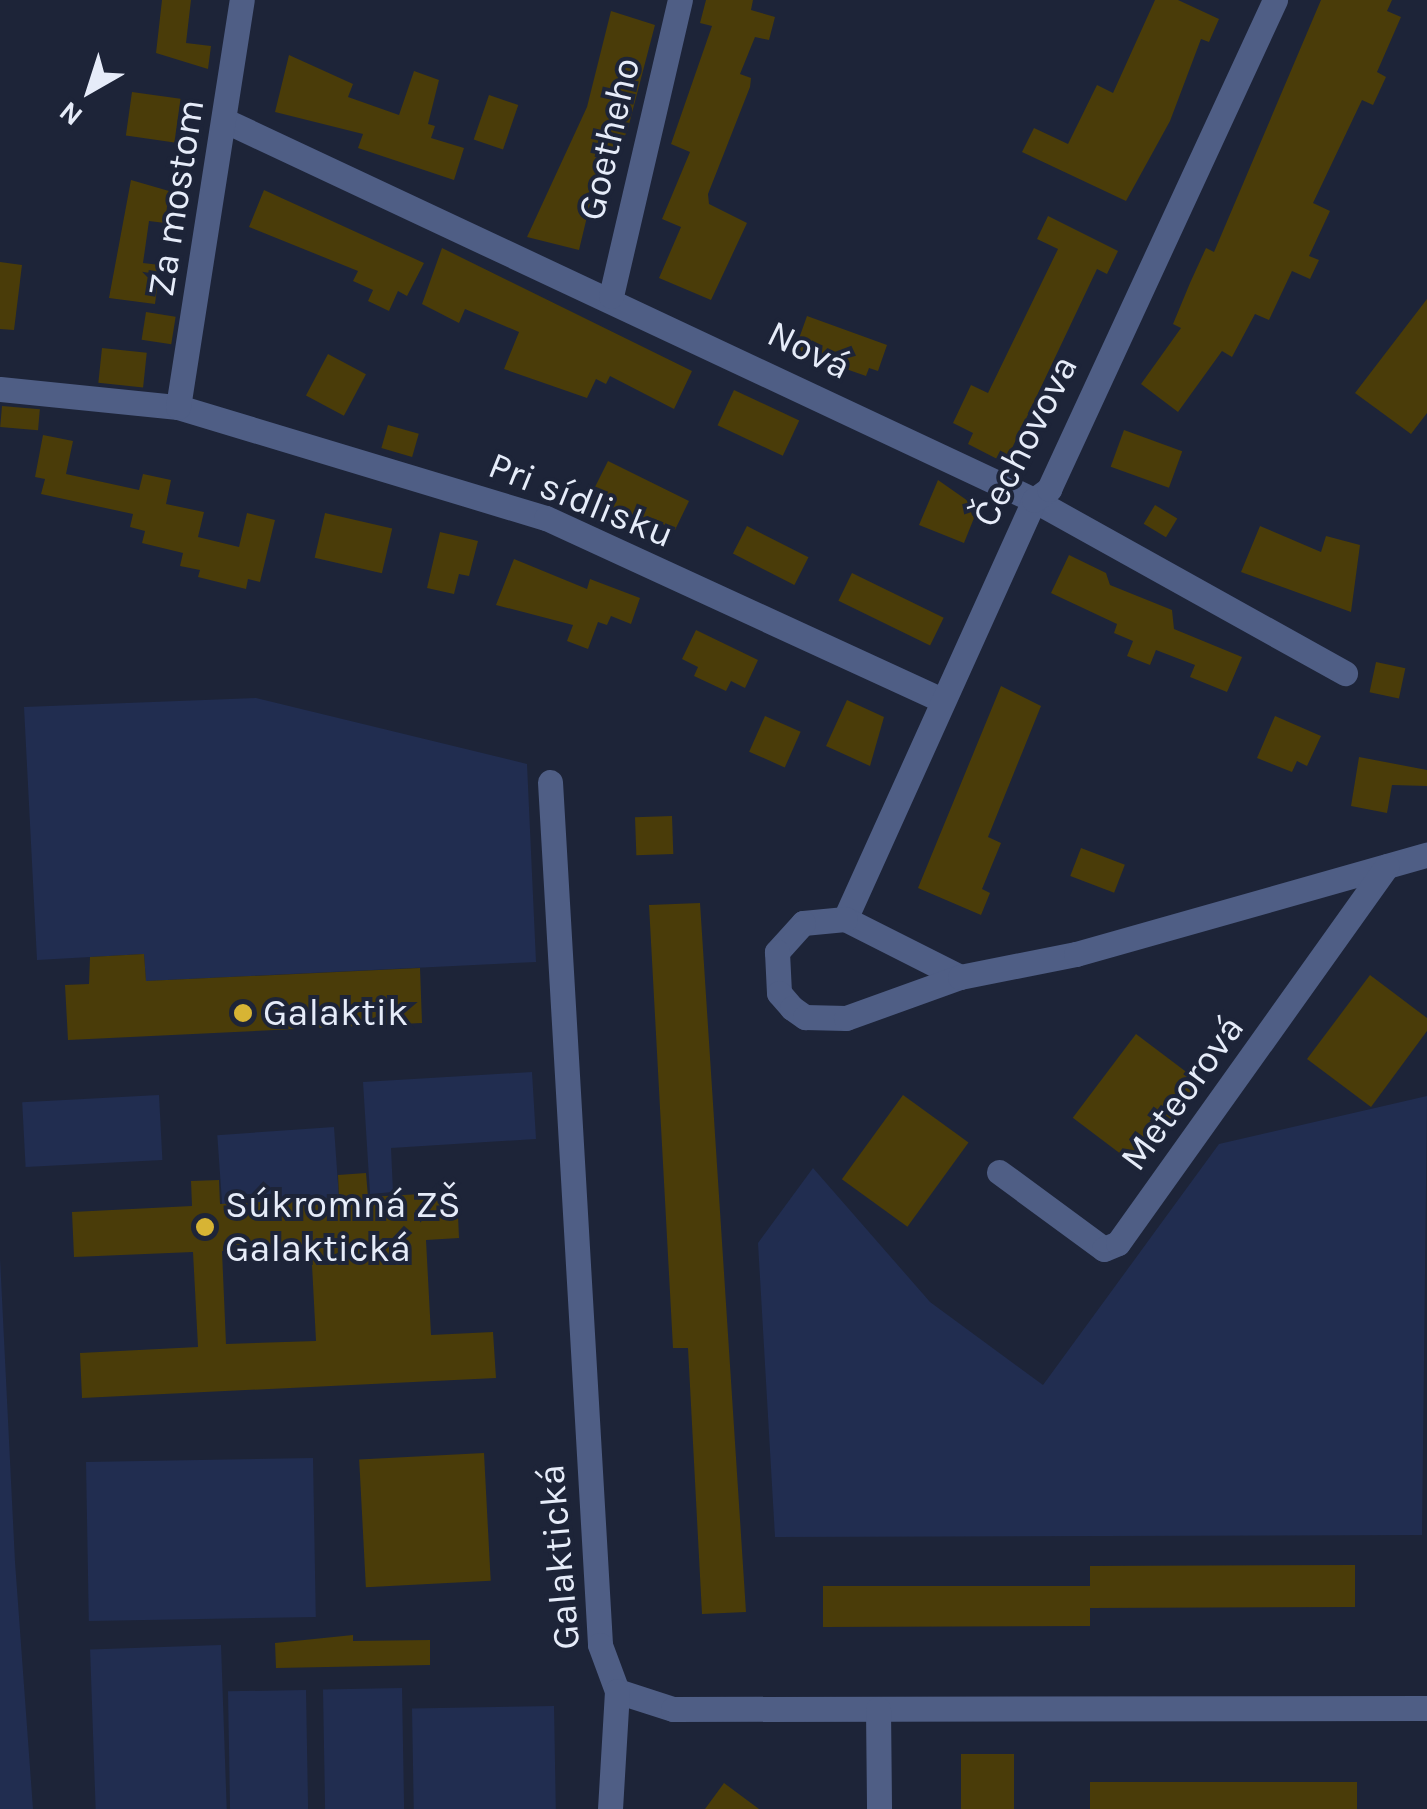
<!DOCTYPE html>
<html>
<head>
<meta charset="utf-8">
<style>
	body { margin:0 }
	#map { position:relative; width:1427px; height:1809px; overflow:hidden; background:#1d2438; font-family:Karla,sans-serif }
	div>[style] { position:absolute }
	.green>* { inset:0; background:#212d50; transform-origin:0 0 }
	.building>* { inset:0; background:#4a3c09; transform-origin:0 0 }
	.minor>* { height:25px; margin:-12.5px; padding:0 12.5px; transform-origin:12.5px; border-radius:12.5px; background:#4f5e85 }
	.dots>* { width:28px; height:28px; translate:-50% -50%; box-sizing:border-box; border:5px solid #1d2438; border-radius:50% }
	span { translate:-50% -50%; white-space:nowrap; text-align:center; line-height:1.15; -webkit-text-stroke:8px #1d2438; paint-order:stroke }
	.street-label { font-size:38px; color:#e6ecf9 }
	.poi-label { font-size:38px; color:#e6ecf9 }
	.left { translate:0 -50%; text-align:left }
	.north { position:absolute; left:40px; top:40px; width:100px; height:100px; -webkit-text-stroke:8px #1d2438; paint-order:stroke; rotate:219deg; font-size:28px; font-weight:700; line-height:40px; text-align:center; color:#e6ecf9 }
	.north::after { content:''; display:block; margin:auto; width:35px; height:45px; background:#e6ecf9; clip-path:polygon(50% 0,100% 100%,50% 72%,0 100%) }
</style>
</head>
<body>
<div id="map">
	<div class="green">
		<i style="clip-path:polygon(256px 698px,527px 764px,536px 962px,146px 981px,144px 954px,37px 960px,24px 707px)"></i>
		<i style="clip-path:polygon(532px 1072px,536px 1139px,391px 1148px,393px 1192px,370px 1194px,363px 1082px)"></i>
		<i style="left:159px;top:1095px;width:65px;height:137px;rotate:87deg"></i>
		<i style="clip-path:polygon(1427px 1096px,1422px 1535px,775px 1537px,758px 1243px,813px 1168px,930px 1302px,1043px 1385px,1219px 1144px)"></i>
		<i style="left:334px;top:1127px;width:71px;height:117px;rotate:86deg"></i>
		<i style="clip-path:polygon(0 1258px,15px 1562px,33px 1809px,0 1809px)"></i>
		<i style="left:313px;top:1458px;width:159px;height:227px;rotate:89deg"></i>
		<i style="left:221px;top:1645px;width:164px;height:131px;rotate:88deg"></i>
		<i style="left:402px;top:1688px;width:121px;height:79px;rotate:89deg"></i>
		<i style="left:306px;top:1690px;width:119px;height:78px;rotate:89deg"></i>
		<i style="left:554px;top:1706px;width:103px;height:142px;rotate:89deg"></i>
	</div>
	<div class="building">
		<i style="clip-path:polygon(162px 0,191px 0,186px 43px,211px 46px,208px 69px,156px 53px)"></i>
		<i style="clip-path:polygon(706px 0,753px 0,751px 10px,775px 17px,769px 40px,755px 37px,740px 74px,751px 78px,750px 87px,708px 194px,709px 204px,747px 223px,711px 300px,659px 278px,681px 227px,662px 219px,690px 152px,671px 144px,712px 26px,700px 23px)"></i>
		<i style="clip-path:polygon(1155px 0,1178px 0,1219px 19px,1209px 42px,1201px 39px,1170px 121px,1126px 201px,1022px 152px,1034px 128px,1068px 144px,1097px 85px,1113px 93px)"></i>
		<i style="clip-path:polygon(1321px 0,1392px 0,1387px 11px,1401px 17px,1377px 72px,1386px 77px,1373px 105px,1362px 100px,1313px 203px,1330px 211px,1309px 256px,1319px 260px,1310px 279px,1292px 271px,1269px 320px,1255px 314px,1232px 357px,1222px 351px,1178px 412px,1141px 384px,1181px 328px,1173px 324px,1190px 283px,1206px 248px,1214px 252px)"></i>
		<i style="clip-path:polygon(611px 11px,655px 25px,627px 132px,592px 196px,579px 250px,527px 237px,587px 107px)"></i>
		<i style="clip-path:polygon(289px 55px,353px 84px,348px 97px,399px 115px,414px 71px,439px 80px,428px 124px,435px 126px,431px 138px,464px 148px,454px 180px,358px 148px,363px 134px,275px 112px)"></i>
		<i style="left:132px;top:92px;width:49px;height:44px;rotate:8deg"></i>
		<i style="left:489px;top:95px;width:31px;height:47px;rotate:19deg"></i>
		<i style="clip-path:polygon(131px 180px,169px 191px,165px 223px,149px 221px,143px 263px,160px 265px,155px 304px,109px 298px)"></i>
		<i style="clip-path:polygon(264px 190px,424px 263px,407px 296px,398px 291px,389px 311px,368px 301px,373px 290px,353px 281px,358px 271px,249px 227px)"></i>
		<i style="clip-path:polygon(1048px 216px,1118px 251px,1107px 274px,1097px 269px,1005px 463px,968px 444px,973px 433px,953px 423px,971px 385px,988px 393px,1058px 249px,1037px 239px)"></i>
		<i style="clip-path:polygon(442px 248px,692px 371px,674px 409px,610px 376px,606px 384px,596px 379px,587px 398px,504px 369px,519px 332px,465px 309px,459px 323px,422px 304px)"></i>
		<i style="clip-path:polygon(0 262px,22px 265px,14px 330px,0 329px)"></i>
		<i style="clip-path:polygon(1427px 299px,1427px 413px,1411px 434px,1355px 393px)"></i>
		<i style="left:146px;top:312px;width:30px;height:28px;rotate:9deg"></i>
		<i style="clip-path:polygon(807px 316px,887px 345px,878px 371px,869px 368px,866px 376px,803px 354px,797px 344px)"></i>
		<i style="left:102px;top:348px;width:45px;height:35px;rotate:6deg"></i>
		<i style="left:328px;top:354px;width:43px;height:47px;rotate:28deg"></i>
		<i style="left:734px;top:390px;width:72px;height:39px;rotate:25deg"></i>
		<i style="left:2px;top:406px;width:38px;height:21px;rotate:5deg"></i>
		<i style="left:388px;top:425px;width:32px;height:24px;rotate:16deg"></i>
		<i style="left:1124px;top:430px;width:62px;height:39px;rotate:20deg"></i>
		<i style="clip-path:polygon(43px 435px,73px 441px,66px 474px,139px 490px,143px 474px,171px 480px,166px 504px,204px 512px,198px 537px,239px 547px,247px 513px,275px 520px,260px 582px,248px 579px,246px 589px,198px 577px,200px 570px,180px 566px,183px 553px,142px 543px,145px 531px,130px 527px,133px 514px,41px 494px,45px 479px,35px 477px)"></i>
		<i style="clip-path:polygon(608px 461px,689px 501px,675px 530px,647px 516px,638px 533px,595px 512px,588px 501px)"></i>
		<i style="clip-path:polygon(938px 480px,978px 508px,964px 543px,919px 525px)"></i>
		<i style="left:1155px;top:505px;width:26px;height:22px;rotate:31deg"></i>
		<i style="left:325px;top:513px;width:69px;height:46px;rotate:13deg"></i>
		<i style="left:747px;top:526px;width:69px;height:31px;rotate:27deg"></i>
		<i style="clip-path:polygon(1260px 526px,1321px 552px,1326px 536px,1360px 545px,1351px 612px,1241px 572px)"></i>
		<i style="clip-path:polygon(440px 532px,478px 541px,469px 576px,459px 574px,454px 594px,427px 588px)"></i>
		<i style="clip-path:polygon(1069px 555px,1106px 573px,1110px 585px,1172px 610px,1174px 629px,1242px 657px,1227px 692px,1190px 677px,1195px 665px,1156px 650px,1150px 665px,1127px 656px,1133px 641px,1114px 633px,1117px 624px,1051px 593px)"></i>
		<i style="clip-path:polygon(514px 559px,587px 589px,590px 579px,640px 598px,631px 624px,611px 616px,607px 625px,598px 622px,588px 649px,567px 641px,573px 625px,496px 605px)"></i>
		<i style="left:852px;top:573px;width:102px;height:31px;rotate:26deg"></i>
		<i style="clip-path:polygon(696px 630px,758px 660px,745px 688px,731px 681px,726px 691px,694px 676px,698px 667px,682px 659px)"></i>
		<i style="left:1376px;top:662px;width:30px;height:31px;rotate:12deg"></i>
		<i style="clip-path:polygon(1001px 686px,1041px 706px,988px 837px,1001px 843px,982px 889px,990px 893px,981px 915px,918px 888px)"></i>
		<i style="clip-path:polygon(847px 700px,884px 717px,870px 766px,826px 746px)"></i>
		<i style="left:765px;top:716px;width:39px;height:39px;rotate:24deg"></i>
		<i style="clip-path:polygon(1275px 716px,1321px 736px,1307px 766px,1297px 761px,1292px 772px,1257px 758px)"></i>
		<i style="clip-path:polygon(1359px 757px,1427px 770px,1427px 786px,1392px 785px,1387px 813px,1351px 806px)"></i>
		<i style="left:672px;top:816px;width:38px;height:37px;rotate:88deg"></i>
		<i style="left:1081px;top:848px;width:47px;height:30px;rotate:21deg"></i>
		<i style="clip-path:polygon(700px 903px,746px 1612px,702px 1614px,688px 1348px,673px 1348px,649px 905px)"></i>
		<i style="clip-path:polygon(144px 954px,146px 981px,420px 968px,422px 1023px,68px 1040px,65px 985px,89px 984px,90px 957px)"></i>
		<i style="clip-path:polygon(1370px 975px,1427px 1018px,1427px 1031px,1371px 1107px,1307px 1059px)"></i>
		<i style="left:1136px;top:1034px;width:80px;height:105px;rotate:37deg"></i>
		<i style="left:903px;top:1095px;width:81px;height:104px;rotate:36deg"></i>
		<i style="clip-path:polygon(evenodd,366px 1173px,368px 1197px,457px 1192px,459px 1238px,426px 1240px,431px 1335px,493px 1332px,496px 1378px,82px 1398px,80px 1353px,198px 1347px,193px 1252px,74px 1257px,72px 1212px,192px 1206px,191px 1181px,219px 1180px,220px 1204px,339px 1198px,338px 1175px,366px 1173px,311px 1246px,316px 1341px,226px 1344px,222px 1251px,311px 1246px)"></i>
		<i style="left:484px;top:1453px;width:128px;height:125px;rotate:87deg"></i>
		<i style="clip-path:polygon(1355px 1565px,1355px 1607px,1090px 1608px,1090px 1626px,823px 1627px,823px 1586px,1090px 1586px,1090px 1566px)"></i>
		<i style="clip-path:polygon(353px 1635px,353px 1641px,430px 1640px,430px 1665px,276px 1668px,275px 1643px)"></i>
		<i style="left:961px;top:1754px;width:53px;height:55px"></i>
		<i style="left:1090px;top:1782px;width:267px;height:27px"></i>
		<i style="clip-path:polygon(724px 1783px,759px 1809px,705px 1809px)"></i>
	</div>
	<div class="minor">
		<i style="left:228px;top:122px;width:890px;rotate:25.13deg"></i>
		<i style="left:1034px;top:500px;width:356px;rotate:29.1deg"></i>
		<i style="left:611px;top:296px;width:304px;rotate:-76.9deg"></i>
		<i style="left:0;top:389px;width:179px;rotate:5.8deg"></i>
		<i style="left:178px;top:407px;width:384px;rotate:16.8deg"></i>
		<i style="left:546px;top:518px;width:436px;rotate:24.7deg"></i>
		<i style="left:178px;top:407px;width:412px;rotate:-81.1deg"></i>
		<i style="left:550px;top:782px;width:864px;rotate:86.68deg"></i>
		<i style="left:600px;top:1645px;width:49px;rotate:69.7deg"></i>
		<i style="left:617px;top:1691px;width:59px;rotate:17.8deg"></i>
		<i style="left:673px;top:1709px;width:754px;rotate:-0.08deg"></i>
		<i style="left:845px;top:919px;width:460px;rotate:-65.7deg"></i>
		<i style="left:1034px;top:500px;width:19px;rotate:-36deg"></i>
		<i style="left:1049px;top:489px;width:539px;rotate:-65.2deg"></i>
		<i style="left:960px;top:977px;width:129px;rotate:-153.2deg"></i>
		<i style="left:845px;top:919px;width:42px;rotate:174.6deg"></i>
		<i style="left:803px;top:923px;width:39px;rotate:132deg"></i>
		<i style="left:777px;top:952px;width:41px;rotate:87.2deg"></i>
		<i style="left:779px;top:993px;width:20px;rotate:49deg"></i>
		<i style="left:792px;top:1008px;width:16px;rotate:35deg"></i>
		<i style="left:805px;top:1017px;width:41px;rotate:1.4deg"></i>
		<i style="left:846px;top:1018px;width:121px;rotate:-19.8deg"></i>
		<i style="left:960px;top:977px;width:118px;rotate:-11.2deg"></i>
		<i style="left:1076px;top:954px;width:365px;rotate:-15.8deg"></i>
		<i style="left:999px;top:1172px;width:130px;rotate:36.3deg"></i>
		<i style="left:1104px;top:1249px;width:15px;rotate:-23deg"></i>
		<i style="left:1118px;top:1243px;width:463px;rotate:-54.5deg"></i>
		<i style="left:878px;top:1709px;width:100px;rotate:89.4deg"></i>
		<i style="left:610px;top:1809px;width:118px;rotate:-86.6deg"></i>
	</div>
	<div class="dots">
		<i style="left:243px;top:1013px;background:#d7b434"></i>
		<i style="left:205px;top:1227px;background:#d7b434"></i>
	</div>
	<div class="street-label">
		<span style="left:609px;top:139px;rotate:-77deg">Goetheho</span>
		<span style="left:176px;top:198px;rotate:-81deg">Za mostom</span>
		<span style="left:809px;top:350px;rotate:26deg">Nová</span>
		<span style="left:1025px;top:441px;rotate:-63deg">Čechovova</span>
		<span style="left:581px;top:500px;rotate:22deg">Pri sídlisku</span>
		<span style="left:1182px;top:1093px;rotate:-54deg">Meteorová</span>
		<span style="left:559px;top:1557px;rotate:-95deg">Galaktická</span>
	</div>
	<div class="poi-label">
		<span class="left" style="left:263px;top:1013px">Galaktik</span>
		<span class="left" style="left:225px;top:1227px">Súkromná ZŠ<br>Galaktická</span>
	</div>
	<div class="north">N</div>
</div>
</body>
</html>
